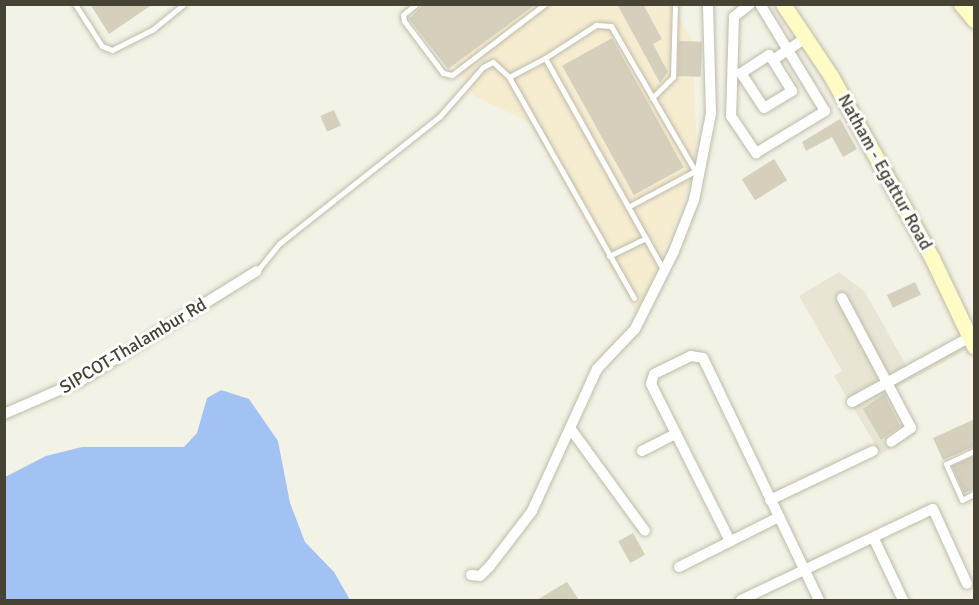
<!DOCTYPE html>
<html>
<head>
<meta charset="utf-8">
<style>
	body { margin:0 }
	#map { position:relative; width:979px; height:605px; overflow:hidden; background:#f3f2e6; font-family:Signika,sans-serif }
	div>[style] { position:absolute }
	.residential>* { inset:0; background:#e8e5d4 }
	.commercial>* { inset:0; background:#f6edd1 }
	.water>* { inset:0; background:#a1c2f2 }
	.building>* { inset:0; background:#d5d0bb; transform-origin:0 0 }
	.roads { filter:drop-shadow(0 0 2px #bfbba9) drop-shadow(0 0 2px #bfbba9) }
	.lane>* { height:5px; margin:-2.5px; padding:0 2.5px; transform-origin:2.5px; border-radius:2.5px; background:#fff }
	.street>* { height:10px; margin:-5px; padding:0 5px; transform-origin:5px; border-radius:5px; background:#fff }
	.secondary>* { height:15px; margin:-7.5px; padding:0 7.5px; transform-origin:7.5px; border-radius:7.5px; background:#fffbc5 }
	span { translate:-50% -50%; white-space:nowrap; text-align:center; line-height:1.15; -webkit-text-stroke:6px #fff; paint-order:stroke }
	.street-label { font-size:18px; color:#464335 }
	.frame { position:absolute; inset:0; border:6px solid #464335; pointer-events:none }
</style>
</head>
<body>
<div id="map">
	<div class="residential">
		<i style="clip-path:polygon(839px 272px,865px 292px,908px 369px,960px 338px,966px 350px,893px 389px,916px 434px,881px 454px,834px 376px,842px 371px,799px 296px)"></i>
	</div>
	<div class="commercial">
		<i style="clip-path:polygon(411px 5px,672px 5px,693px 42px,697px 166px,639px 317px,529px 122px,476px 97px)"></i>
	</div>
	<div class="water">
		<i style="clip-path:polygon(221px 390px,249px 399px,278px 441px,290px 503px,305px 542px,334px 572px,350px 600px,5px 600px,5px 477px,46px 456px,82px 447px,184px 447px,197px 433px,207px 398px)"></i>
	</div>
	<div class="building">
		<i style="clip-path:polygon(90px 4px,153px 4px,109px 34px)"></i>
		<i style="clip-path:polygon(424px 4px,536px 4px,448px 69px,409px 19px)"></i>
		<i style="clip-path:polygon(617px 4px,643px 4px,662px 39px,653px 44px,668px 72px,660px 83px)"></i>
		<i style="left:612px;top:38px;width:148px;height:57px;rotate:61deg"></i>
		<i style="left:679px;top:41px;width:23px;height:35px;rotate:2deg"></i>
		<i style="left:334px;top:110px;width:17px;height:15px;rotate:66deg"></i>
		<i style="clip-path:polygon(840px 119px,857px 149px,843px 157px,832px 137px,806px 151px,802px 142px)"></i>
		<i style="left:774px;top:159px;width:25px;height:38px;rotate:58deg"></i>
		<i style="left:915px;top:282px;width:14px;height:31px;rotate:65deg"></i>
		<i style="clip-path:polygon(884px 394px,900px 426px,881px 440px,863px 409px)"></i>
		<i style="clip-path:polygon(975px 419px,975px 446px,943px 460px,933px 438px)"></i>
		<i style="clip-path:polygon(975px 456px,975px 489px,964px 493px,952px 466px)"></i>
		<i style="left:633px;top:533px;width:25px;height:17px;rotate:61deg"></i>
		<i style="clip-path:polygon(567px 582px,579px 600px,537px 600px,560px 586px)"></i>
	</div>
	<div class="roads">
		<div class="lane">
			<i style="left:75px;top:4px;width:50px;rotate:57.3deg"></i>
			<i style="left:102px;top:46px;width:11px;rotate:22deg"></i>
			<i style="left:112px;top:50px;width:45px;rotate:-26.6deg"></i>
			<i style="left:152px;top:30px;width:41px;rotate:-39.1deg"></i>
			<i style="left:416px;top:4px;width:17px;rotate:140deg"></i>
			<i style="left:403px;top:15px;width:6px;rotate:81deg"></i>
			<i style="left:404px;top:21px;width:65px;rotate:53.1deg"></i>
			<i style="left:443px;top:73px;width:9px;rotate:13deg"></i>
			<i style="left:452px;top:75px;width:117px;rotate:-37.4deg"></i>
			<i style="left:545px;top:58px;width:61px;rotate:-32.9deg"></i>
			<i style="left:596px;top:25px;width:15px;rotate:4deg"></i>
			<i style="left:611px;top:26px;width:168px;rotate:59.9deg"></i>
			<i style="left:695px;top:171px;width:76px;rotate:151.8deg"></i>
			<i style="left:652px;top:98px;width:30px;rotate:-45deg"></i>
			<i style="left:673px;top:77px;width:73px;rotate:-88.4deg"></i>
			<i style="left:609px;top:256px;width:41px;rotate:-25.9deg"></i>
			<i style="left:257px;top:271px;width:36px;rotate:-51deg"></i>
			<i style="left:280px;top:243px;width:204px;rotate:-38.4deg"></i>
			<i style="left:440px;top:116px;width:65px;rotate:-48.7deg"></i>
			<i style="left:483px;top:67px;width:11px;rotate:-27deg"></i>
			<i style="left:493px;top:62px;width:22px;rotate:43deg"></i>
			<i style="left:634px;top:298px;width:254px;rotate:-119.5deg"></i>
			<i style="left:509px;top:77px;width:41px;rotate:-27.8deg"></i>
			<i style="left:545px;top:58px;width:244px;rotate:60.8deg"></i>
			<i style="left:974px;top:451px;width:31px;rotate:155deg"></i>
			<i style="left:946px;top:464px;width:39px;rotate:66deg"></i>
			<i style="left:962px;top:500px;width:13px;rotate:-27deg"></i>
		</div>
		<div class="street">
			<i style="left:750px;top:4px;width:21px;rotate:141deg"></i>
			<i style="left:734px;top:17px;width:99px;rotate:91.7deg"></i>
			<i style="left:731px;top:116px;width:45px;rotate:56deg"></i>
			<i style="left:756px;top:153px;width:81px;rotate:-31.3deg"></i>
			<i style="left:825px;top:111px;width:125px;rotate:-121.3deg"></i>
			<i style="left:773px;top:60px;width:6px;rotate:-129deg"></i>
			<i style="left:769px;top:55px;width:33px;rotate:147deg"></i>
			<i style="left:741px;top:73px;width:42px;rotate:56.7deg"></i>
			<i style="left:764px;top:108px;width:33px;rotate:-31deg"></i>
			<i style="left:792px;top:91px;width:36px;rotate:-122deg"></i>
			<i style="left:773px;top:60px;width:40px;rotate:-34deg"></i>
			<i style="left:842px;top:298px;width:147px;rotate:62deg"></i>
			<i style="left:911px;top:428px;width:24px;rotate:145deg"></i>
			<i style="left:852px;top:402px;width:135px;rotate:-28.8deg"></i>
			<i style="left:4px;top:414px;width:83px;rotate:-23.5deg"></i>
			<i style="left:80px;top:381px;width:208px;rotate:-31.9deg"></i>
			<i style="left:570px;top:428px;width:127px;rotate:53.9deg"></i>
			<i style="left:642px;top:451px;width:38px;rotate:-27deg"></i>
			<i style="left:770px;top:500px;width:114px;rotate:-25.4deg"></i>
			<i style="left:874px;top:539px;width:68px;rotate:64.6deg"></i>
			<i style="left:730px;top:541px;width:176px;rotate:-116.7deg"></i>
			<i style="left:651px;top:384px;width:10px;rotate:-73deg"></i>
			<i style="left:654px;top:374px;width:41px;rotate:-25.9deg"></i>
			<i style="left:691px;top:356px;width:12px;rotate:9deg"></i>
			<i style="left:703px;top:358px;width:268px;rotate:64.4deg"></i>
			<i style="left:679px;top:567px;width:112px;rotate:-26.6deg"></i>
			<i style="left:471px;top:575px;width:9px;rotate:6deg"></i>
			<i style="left:480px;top:576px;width:14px;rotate:-45deg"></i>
			<i style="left:490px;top:566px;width:69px;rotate:-52.6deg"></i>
			<i style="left:532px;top:511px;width:156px;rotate:-65.4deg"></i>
			<i style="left:597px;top:369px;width:55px;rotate:-46.5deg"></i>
			<i style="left:635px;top:329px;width:87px;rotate:-63.4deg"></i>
			<i style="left:674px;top:251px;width:55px;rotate:-68.6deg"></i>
			<i style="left:694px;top:200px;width:89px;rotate:-78.9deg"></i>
			<i style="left:711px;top:113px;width:109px;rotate:-91.6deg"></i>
			<i style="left:741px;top:600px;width:212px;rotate:-25.4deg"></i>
			<i style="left:933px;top:509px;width:82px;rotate:65.6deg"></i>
		</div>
		<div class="secondary">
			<i style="left:783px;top:4px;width:87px;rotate:56.3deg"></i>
			<i style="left:831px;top:76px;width:208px;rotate:61deg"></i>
			<i style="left:932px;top:258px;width:98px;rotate:64.5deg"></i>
			<i style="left:961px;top:4px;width:21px;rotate:51deg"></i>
		</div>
	</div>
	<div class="street-label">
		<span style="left:885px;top:172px;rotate:61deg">Natham - Egattur Road</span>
		<span style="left:133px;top:346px;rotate:-31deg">SIPCOT-Thalambur Rd</span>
	</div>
	<div class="frame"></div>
</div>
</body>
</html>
